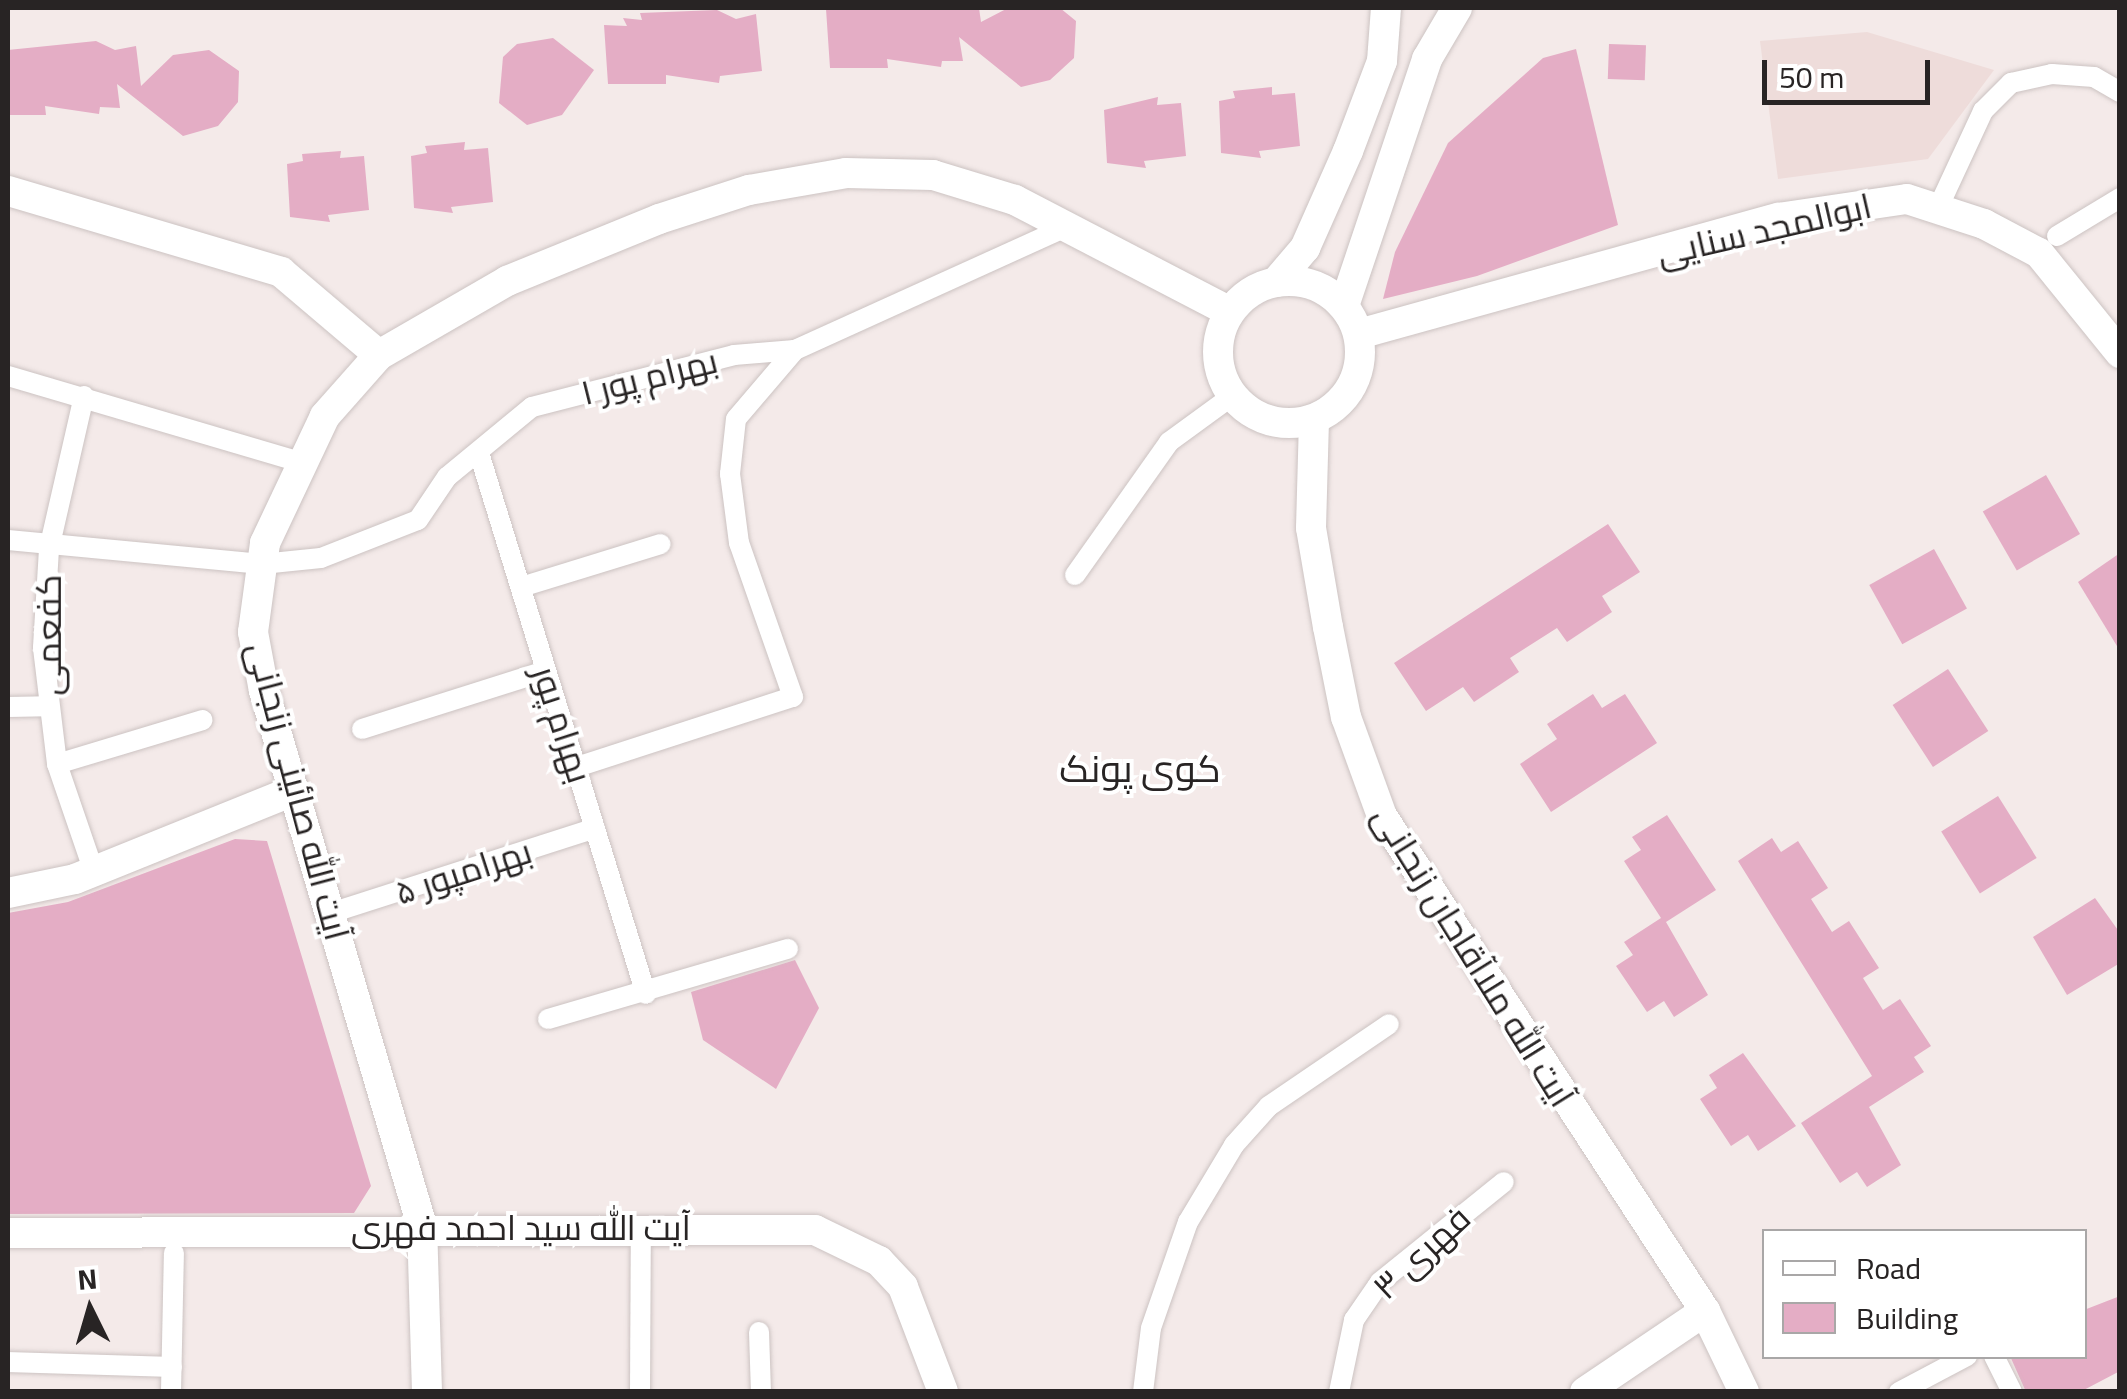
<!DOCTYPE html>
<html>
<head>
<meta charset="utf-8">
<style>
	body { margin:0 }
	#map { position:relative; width:2127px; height:1399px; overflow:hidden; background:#f4eae9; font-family:Georgia,Cairo,serif }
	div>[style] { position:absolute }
	.built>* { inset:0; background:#eedcda }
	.building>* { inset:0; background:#e4adc5; transform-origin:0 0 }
	.roads { filter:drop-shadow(0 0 2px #ccc3c2) drop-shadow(0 0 2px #ccc3c2) }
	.street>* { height:20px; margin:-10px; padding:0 10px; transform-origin:10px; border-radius:10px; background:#fff }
	.secondary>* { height:30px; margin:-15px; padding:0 15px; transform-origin:15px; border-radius:15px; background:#fff }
	.secondary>.ring { margin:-15px; padding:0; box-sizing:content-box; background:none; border:30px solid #fff; border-radius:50% }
	span { translate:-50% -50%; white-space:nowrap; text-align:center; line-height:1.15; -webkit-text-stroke:8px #fff; paint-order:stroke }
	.street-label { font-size:35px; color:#282424 }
	.neighbourhood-label { font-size:38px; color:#282424 }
	.frame { position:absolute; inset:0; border:10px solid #282424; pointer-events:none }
	.legend { position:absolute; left:1762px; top:1229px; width:325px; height:130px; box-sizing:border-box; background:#fff; border:2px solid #a9a7a7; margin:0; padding:12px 18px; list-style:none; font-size:30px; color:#282424 }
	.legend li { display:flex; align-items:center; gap:20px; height:50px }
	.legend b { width:50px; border:2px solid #a9a7a7 }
	.north { position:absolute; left:40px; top:1259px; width:100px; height:100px; -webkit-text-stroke:8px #fff; paint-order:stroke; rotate:355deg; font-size:28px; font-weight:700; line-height:40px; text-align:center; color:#282424 }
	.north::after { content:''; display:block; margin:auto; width:35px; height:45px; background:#282424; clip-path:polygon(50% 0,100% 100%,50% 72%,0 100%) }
	.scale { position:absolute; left:1762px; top:60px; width:168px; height:45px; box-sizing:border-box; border:5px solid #282424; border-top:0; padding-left:12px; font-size:30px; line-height:35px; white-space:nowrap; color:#282424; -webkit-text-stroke:8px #fff; paint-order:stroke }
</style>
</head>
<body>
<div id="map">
	<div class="built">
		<i style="clip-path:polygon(1867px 32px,1994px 70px,1928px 159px,1778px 179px,1760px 41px)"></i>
	</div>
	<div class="building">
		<i style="clip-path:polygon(979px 8px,981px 22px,1008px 8px,1060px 8px,1076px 21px,1074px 58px,1050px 80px,1021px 87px,959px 37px,963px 61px,942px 61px,941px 67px,887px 59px,888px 68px,830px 68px,826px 9px)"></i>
		<i style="clip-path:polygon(717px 10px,736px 19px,756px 14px,762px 71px,720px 76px,719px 83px,666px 75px,666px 84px,608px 84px,604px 25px,627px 26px,623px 18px,642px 20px,640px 13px)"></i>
		<i style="clip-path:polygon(553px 38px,594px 70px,562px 115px,527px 125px,499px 103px,503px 57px,517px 44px)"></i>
		<i style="clip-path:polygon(96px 41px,115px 50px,136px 46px,141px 86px,173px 55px,209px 50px,239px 71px,238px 102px,218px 126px,183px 136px,117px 84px,120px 108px,100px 107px,99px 114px,45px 106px,46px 115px,9px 115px,8px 50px)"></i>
		<i style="left:1609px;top:44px;width:37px;height:35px;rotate:2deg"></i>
		<i style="clip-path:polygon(1576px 49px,1618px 225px,1477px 276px,1383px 299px,1395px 252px,1448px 143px,1543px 58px)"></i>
		<i style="clip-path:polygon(1272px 87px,1272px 95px,1295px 93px,1300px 146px,1259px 151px,1261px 158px,1221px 153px,1219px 101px,1235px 98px,1233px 91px)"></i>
		<i style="clip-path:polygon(1158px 97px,1157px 105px,1181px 103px,1186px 156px,1144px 161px,1146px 168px,1107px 163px,1104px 110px)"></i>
		<i style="clip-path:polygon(465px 142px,464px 150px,488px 148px,493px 202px,451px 207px,453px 213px,414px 208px,411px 156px,427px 153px,425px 146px)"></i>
		<i style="clip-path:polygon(341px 151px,340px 158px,364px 156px,369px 210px,328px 215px,330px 222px,290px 217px,287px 164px,303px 161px,302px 154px)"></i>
		<i style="left:2046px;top:475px;width:68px;height:73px;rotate:60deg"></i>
		<i style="clip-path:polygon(1608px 524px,1640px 572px,1602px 596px,1612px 612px,1567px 642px,1557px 628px,1510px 658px,1519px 672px,1474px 702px,1463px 687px,1426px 711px,1394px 663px)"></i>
		<i style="left:1934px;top:549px;width:68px;height:74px;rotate:61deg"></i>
		<i style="clip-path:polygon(2120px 553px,2120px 651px,2078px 582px)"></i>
		<i style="left:1948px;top:669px;width:74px;height:66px;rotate:57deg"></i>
		<i style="clip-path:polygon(1593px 694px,1602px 708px,1625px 694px,1657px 743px,1551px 812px,1520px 764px,1557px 739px,1547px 724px)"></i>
		<i style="left:1998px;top:796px;width:73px;height:67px;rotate:58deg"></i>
		<i style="clip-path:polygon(1667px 815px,1716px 890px,1666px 922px,1708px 995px,1674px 1017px,1664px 1001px,1647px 1012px,1616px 966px,1633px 955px,1624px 942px,1661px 918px,1624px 861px,1641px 850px,1632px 837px)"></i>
		<i style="clip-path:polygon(1772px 838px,1781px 852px,1798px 841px,1828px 888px,1811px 899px,1832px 932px,1849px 921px,1879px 968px,1863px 978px,1883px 1010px,1900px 999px,1931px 1046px,1914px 1057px,1924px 1072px,1869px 1107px,1901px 1165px,1867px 1187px,1857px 1172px,1840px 1183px,1801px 1123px,1872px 1076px,1738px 861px)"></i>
		<i style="clip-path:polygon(235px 839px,267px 841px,371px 1186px,354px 1213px,8px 1214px,8px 913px,68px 902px)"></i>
		<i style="clip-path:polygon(2095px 898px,2120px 933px,2120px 963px,2067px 995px,2033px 937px)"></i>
		<i style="clip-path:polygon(795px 960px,819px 1008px,776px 1089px,703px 1040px,691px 992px)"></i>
		<i style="clip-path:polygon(1743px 1053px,1796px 1126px,1758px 1151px,1748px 1135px,1731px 1146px,1700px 1099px,1717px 1088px,1709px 1075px)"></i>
		<i style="clip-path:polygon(2120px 1296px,2120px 1371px,2080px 1392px,2026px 1392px,2010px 1356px,2084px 1356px,2084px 1310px)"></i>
	</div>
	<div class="roads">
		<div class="street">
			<i style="left:1938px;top:208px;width:107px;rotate:-65.1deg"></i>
			<i style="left:1983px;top:111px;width:40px;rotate:-45deg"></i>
			<i style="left:2011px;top:83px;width:42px;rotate:-12.4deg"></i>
			<i style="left:2052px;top:74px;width:42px;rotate:4.1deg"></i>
			<i style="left:2094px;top:77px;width:30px;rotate:30deg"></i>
			<i style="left:2057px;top:236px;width:74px;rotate:-31.1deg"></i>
			<i style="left:8px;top:376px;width:301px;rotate:16.4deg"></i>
			<i style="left:84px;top:396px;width:157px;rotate:102.9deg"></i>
			<i style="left:49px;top:549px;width:99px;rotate:93.5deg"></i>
			<i style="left:43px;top:648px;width:117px;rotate:83.1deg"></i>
			<i style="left:57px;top:764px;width:114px;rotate:71.1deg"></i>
			<i style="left:479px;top:453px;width:566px;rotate:72.85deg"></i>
			<i style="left:8px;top:540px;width:255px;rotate:5.4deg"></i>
			<i style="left:262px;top:564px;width:59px;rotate:-5.8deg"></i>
			<i style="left:321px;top:558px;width:104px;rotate:-21.4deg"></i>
			<i style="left:418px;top:520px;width:52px;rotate:-56deg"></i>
			<i style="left:447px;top:477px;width:110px;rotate:-39.5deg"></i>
			<i style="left:532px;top:407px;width:209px;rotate:-14.4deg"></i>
			<i style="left:734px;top:355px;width:61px;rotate:-4.7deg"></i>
			<i style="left:795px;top:350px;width:298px;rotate:-24.4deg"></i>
			<i style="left:1075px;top:575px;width:163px;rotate:-54.7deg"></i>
			<i style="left:1169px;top:442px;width:78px;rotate:-36.1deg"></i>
			<i style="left:521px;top:587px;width:146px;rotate:-17.1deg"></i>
			<i style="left:8px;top:707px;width:39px;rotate:-1deg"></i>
			<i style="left:362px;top:729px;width:192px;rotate:-17.6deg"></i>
			<i style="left:57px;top:764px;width:152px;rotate:-16.8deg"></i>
			<i style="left:577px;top:767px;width:227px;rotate:-18deg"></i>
			<i style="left:793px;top:697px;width:163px;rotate:-109.3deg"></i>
			<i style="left:739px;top:543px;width:70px;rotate:-97.4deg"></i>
			<i style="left:730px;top:474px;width:55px;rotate:-83.8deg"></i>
			<i style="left:736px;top:419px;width:91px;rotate:-49.5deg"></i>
			<i style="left:331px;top:913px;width:277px;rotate:-17.8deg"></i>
			<i style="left:548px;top:1019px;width:250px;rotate:-16.3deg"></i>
			<i style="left:759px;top:1332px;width:60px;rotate:88.1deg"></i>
			<i style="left:1994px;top:1356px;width:40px;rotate:63.4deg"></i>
			<i style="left:8px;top:1362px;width:164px;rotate:1.7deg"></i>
			<i style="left:171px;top:1392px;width:139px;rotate:-88.8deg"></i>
			<i style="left:640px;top:1392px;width:165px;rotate:-89.7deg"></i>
			<i style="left:1143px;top:1392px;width:64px;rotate:-82.9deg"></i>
			<i style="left:1151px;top:1328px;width:112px;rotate:-70.8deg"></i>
			<i style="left:1188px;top:1222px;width:90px;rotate:-59.1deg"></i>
			<i style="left:1234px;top:1145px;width:52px;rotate:-48.1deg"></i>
			<i style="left:1269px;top:1106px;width:145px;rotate:-34.3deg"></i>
			<i style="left:1339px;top:1392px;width:74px;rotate:-78.2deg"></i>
			<i style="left:1354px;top:1320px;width:46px;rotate:-55.6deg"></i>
			<i style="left:1380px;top:1282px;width:159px;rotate:-38.9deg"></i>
			<i style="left:1899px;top:1392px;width:77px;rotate:-27.9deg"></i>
		</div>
		<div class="secondary">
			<i style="left:8px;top:191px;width:285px;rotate:16.5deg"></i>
			<i style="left:281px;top:272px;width:128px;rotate:40.3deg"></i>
			<i class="ring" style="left:1218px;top:281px;width:112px;height:112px"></i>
			<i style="left:1276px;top:282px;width:45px;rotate:-49.5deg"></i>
			<i style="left:1305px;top:248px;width:106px;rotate:-66.1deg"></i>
			<i style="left:1348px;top:151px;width:96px;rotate:-69.3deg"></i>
			<i style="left:1382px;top:61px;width:53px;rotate:-85.7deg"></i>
			<i style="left:1344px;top:306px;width:261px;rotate:-71.4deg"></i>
			<i style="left:1427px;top:59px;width:59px;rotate:-59.5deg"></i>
			<i style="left:1359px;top:334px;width:435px;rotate:-15.5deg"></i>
			<i style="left:1778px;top:218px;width:130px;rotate:-8.4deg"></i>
			<i style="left:1907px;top:199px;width:81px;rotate:18deg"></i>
			<i style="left:1984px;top:224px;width:62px;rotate:27.8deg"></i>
			<i style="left:2039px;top:253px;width:129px;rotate:51deg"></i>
			<i style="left:1314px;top:420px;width:108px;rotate:91.6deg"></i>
			<i style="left:1311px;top:528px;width:100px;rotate:80.3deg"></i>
			<i style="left:1328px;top:627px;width:92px;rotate:78.7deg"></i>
			<i style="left:1346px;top:717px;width:105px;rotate:70deg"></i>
			<i style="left:1382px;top:816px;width:591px;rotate:56.87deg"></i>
			<i style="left:1705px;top:1311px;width:90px;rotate:64.3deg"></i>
			<i style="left:8px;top:893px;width:68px;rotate:-11.8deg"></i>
			<i style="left:75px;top:879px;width:237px;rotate:-22deg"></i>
			<i style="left:8px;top:1233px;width:807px;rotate:-0.21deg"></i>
			<i style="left:815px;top:1230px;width:71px;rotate:25.8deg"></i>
			<i style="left:879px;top:1261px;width:35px;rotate:47deg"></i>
			<i style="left:903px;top:1287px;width:112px;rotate:69.1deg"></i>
			<i style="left:427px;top:1392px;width:166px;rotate:-91.7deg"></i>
			<i style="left:422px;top:1226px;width:558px;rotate:-106.45deg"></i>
			<i style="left:264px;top:691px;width:60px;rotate:-100.6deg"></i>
			<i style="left:253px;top:632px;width:90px;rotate:-82.3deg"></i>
			<i style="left:265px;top:543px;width:140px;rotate:-64.7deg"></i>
			<i style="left:325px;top:416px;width:81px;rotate:-48.5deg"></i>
			<i style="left:379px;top:355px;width:148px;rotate:-30deg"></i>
			<i style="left:507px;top:281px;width:164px;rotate:-22.2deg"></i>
			<i style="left:659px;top:219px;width:95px;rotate:-17.9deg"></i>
			<i style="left:749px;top:190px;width:98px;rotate:-9.9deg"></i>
			<i style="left:846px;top:173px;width:87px;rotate:1.3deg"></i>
			<i style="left:933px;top:175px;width:86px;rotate:17deg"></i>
			<i style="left:1015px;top:200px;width:242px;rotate:27.5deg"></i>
			<i style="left:1585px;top:1392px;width:145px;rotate:-34deg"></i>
		</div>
	</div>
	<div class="street-label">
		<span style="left:1764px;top:229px;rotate:-13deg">ابوالمجد سنایی</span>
		<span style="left:649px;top:376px;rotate:-14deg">بهرام پور ۱</span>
		<span style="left:48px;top:635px;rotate:-90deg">کفعمی</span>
		<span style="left:563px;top:724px;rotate:72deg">بهرام پور</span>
		<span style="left:299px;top:791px;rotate:75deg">آیت الله صائینی زنجانی</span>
		<span style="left:463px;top:871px;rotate:-18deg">بهرامپور ۵</span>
		<span style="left:1474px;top:956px;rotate:58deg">آیت الله ملاآقاجان زنجانی</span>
		<span style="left:521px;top:1227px">آیت الله سید احمد فهری</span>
		<span style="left:1421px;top:1252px;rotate:-43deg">فهری ۳</span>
	</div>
	<div class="neighbourhood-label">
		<span style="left:1140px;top:769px">کوی پونک</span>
	</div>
	<div class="frame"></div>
	<ul class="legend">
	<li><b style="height:12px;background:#fff"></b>Road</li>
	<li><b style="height:28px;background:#e4adc5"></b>Building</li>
	</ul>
	<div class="north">N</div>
	<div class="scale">50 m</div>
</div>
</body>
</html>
